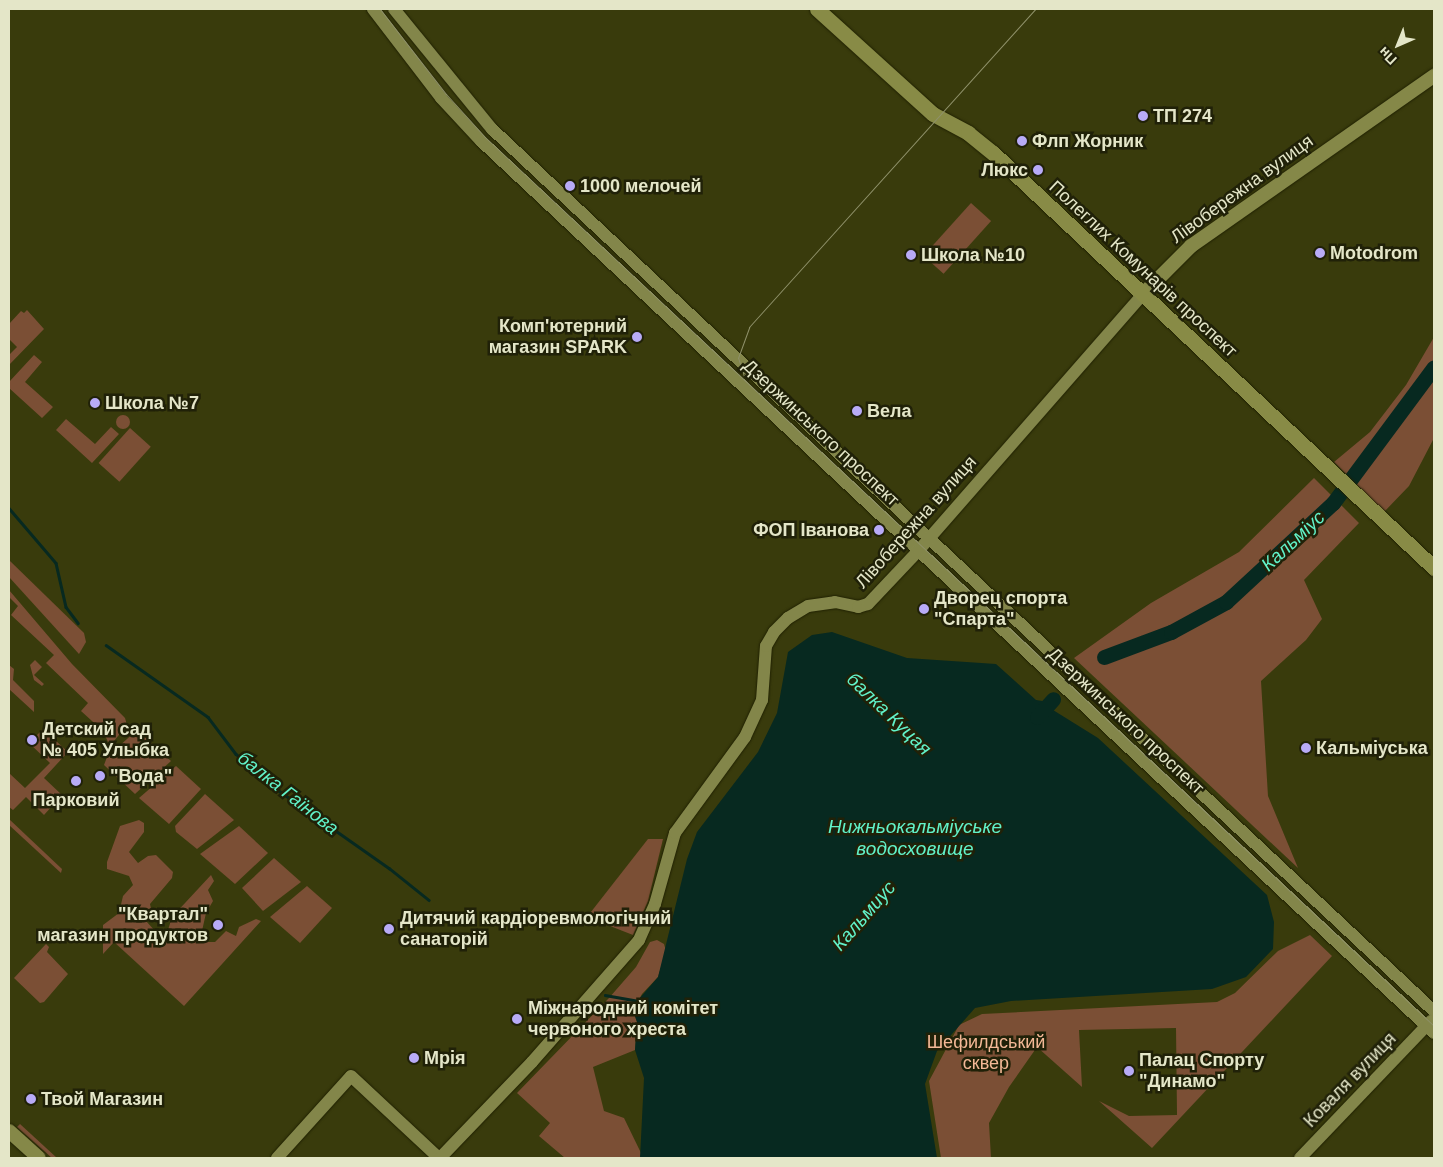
<!DOCTYPE html>
<html>
<head>
<meta charset="utf-8">
<style>
	body { margin:0 }
	#map { position:relative; width:1443px; height:1167px; overflow:hidden; background:#393b0c; font-family:Helvetica,sans-serif }
	div>[style] { position:absolute }
	.green>* { inset:0; background:#7b4f35; transform-origin:0 0 }
	.round { border-radius:50% }
	.water>* { inset:0; background:#072920 }
	.stream>* { height:2.5px; margin:-1.25px; padding:0 1.25px; transform-origin:1.25px; border-radius:1.25px; background:#072920 }
	.river>* { height:15px; margin:-7.5px; padding:0 7.5px; transform-origin:7.5px; border-radius:7.5px; background:#072920 }
	.roads { filter:drop-shadow(0 0 1px #202102) drop-shadow(0 0 1px #202102) }
	.tertiary>* { height:12px; margin:-6px; padding:0 6px; transform-origin:6px; border-radius:6px; background:#83864a }
	.secondary>* { height:14px; margin:-7px; padding:0 7px; transform-origin:7px; border-radius:7px; background:#858848 }
	.primary>* { height:15px; margin:-7.5px; padding:0 7.5px; transform-origin:7.5px; border-radius:7.5px; background:#888b46 }
	.tram>* { height:1px; margin:-0.5px; padding:0 0.5px; transform-origin:0.5px; border-radius:0.5px; background:#8f916a }
	.dots>* { width:14px; height:14px; translate:-50% -50%; box-sizing:border-box; border:2px solid #202108; border-radius:50% }
	span { translate:-50% -50%; white-space:nowrap; text-align:center; line-height:1.15; -webkit-text-stroke:5px #202108; paint-order:stroke }
	.poi-label { font-size:18px; color:#e4e6c8; font-weight:700 }
	.left { translate:0 -50%; text-align:left }
	.right { translate:-100% -50%; text-align:right }
	.street-label { font-size:18px; color:#e4e6c8 }
	.park-label { font-size:18px; color:#f3b896 }
	.water-label { font-size:19px; color:#61f2c9; font-style:italic }
	.frame { position:absolute; inset:0; border:10px solid #e4e6c8; pointer-events:none }
	.north { position:absolute; left:1373px; top:20px; width:50px; height:50px; -webkit-text-stroke:4px #202108; paint-order:stroke; rotate:224deg; font-size:14px; font-weight:700; line-height:20px; text-align:center; color:#e4e6c8 }
	.north::after { content:''; display:block; margin:auto; width:18px; height:22px; background:#e4e6c8; clip-path:polygon(50% 0,100% 100%,50% 72%,0 100%) }
</style>
</head>
<body>
<div id="map">
	<div class="green">
		<i style="left:971px;top:203px;width:27px;height:71px;rotate:42deg"></i>
		<i style="clip-path:polygon(27px 310px,44px 329px,9px 365px,9px 355px,17px 347px,9px 339px,9px 324px,21px 311px,24px 313px)"></i>
		<i style="clip-path:polygon(1434px 337px,1434px 438px,1409px 486px,1384px 512px,1334px 462px,1370px 432px,1406px 385px)"></i>
		<i style="clip-path:polygon(34px 355px,42px 362px,25px 382px,53px 407px,42px 418px,9px 388px,9px 382px)"></i>
		<i class="round" style="left:116px;top:415px;width:14px;height:14px"></i>
		<i style="clip-path:polygon(66px 419px,95px 444px,111px 427px,119px 434px,92px 463px,56px 430px)"></i>
		<i style="left:130px;top:428px;width:28px;height:47px;rotate:42deg"></i>
		<i style="clip-path:polygon(1314px 478px,1359px 523px,1304px 580px,1322px 619px,1306px 640px,1261px 681px,1268px 796px,1298px 868px,1074px 658px,1151px 603px,1239px 552px)"></i>
		<i style="clip-path:polygon(9px 560px,84px 633px,86px 642px,79px 654px,9px 577px)"></i>
		<i style="clip-path:polygon(9px 590px,72px 664px,125px 718px,127px 725px,114px 741px,108px 742px,103px 731px,81px 711px,88px 703px,46px 663px,54px 655px,11px 615px,18px 606px,9px 597px)"></i>
		<i style="clip-path:polygon(35px 660px,42px 667px,34px 675px,44px 684px,42px 686px,34px 680px,30px 665px)"></i>
		<i style="clip-path:polygon(9px 665px,14px 669px,13px 680px,34px 701px,34px 712px,9px 689px)"></i>
		<i style="clip-path:polygon(43px 729px,68px 752px,44px 778px,62px 795px,44px 815px,26px 797px,13px 810px,9px 807px,9px 773px,25px 788px,50px 763px,29px 743px)"></i>
		<i style="clip-path:polygon(137px 730px,171px 761px,135px 794px,104px 765px,107px 757px)"></i>
		<i style="clip-path:polygon(176px 766px,201px 789px,169px 824px,139px 798px)"></i>
		<i style="clip-path:polygon(205px 794px,234px 820px,197px 849px,176px 832px,175px 826px)"></i>
		<i style="clip-path:polygon(9px 819px,62px 869px,61px 873px,9px 825px)"></i>
		<i style="clip-path:polygon(139px 820px,144px 823px,144px 832px,129px 852px,138px 863px,148px 856px,156px 855px,173px 872px,172px 878px,150px 904px,152px 913px,146px 921px,156px 932px,163px 933px,168px 930px,172px 917px,211px 875px,214px 881px,208px 890px,213px 901px,206px 913px,202px 931px,207px 942px,215px 942px,226px 931px,236px 936px,239px 927px,256px 919px,261px 921px,184px 1006px,114px 942px,103px 954px,103px 925px,119px 913px,123px 896px,133px 885px,129px 876px,107px 869px,107px 862px,120px 826px)"></i>
		<i style="clip-path:polygon(239px 826px,268px 853px,235px 884px,200px 854px)"></i>
		<i style="clip-path:polygon(648px 839px,663px 839px,648px 901px,633px 935px,587px 917px)"></i>
		<i style="clip-path:polygon(274px 858px,301px 882px,263px 911px,242px 888px)"></i>
		<i style="clip-path:polygon(307px 886px,332px 908px,300px 943px,270px 917px)"></i>
		<i style="clip-path:polygon(1310px 935px,1332px 956px,1152px 1148px,1099px 1101px,1129px 1116px,1177px 1115px,1176px 1028px,1079px 1030px,1082px 1087px,1037px 1047px,1009px 1087px,989px 1123px,991px 1158px,941px 1158px,929px 1081px,959px 1025px,982px 1014px,1217px 1002px,1235px 993px,1278px 951px)"></i>
		<i style="clip-path:polygon(657px 940px,664px 944px,666px 951px,658px 977px,642px 994px,633px 1011px,637px 1022px,635px 1050px,593px 1067px,604px 1111px,624px 1118px,641px 1153px,640px 1158px,565px 1158px,539px 1136px,550px 1123px,517px 1093px,609px 998px,636px 967px,650px 942px)"></i>
		<i style="clip-path:polygon(46px 944px,49px 947px,47px 952px,68px 974px,44px 1002px,40px 1003px,14px 978px)"></i>
		<i style="clip-path:polygon(20px 1124px,57px 1158px,52px 1158px,17px 1127px)"></i>
	</div>
	<div class="water">
		<i style="clip-path:polygon(832px 632px,907px 658px,996px 664px,1036px 700px,1049px 702px,1053px 710px,1098px 738px,1267px 895px,1274px 922px,1273px 949px,1246px 977px,1212px 989px,1011px 1001px,975px 1008px,937px 1051px,925px 1084px,937px 1158px,640px 1158px,644px 1078px,635px 1050px,637px 1022px,632px 1007px,658px 977px,687px 859px,697px 832px,758px 752px,777px 713px,788px 652px,812px 635px)"></i>
	</div>
	<div class="stream">
		<i style="left:9px;top:508px;width:72px;rotate:49.5deg"></i>
		<i style="left:56px;top:563px;width:45px;rotate:77.2deg"></i>
		<i style="left:66px;top:607px;width:20px;rotate:53deg"></i>
		<i style="left:106px;top:645px;width:125px;rotate:35.2deg"></i>
		<i style="left:208px;top:717px;width:46px;rotate:52.9deg"></i>
		<i style="left:236px;top:754px;width:55px;rotate:40.6deg"></i>
		<i style="left:278px;top:790px;width:136px;rotate:35.1deg"></i>
		<i style="left:389px;top:868px;width:51px;rotate:38.7deg"></i>
		<i style="left:605px;top:995px;width:34px;rotate:10deg"></i>
	</div>
	<div class="river">
		<i style="left:1104px;top:657px;width:72px;rotate:-20.5deg"></i>
		<i style="left:1171px;top:632px;width:63px;rotate:-28.6deg"></i>
		<i style="left:1226px;top:602px;width:146px;rotate:-42.8deg"></i>
		<i style="left:1333px;top:503px;width:169px;rotate:-53.4deg"></i>
		<i style="left:1037px;top:717px;width:24px;rotate:-48deg"></i>
	</div>
	<div class="roads">
		<div class="tertiary">
			<i style="left:373px;top:9px;width:112px;rotate:52.6deg"></i>
			<i style="left:441px;top:98px;width:59px;rotate:47.1deg"></i>
			<i style="left:481px;top:141px;width:1305px;rotate:43.11deg"></i>
			<i style="left:394px;top:9px;width:155px;rotate:50.8deg"></i>
			<i style="left:492px;top:129px;width:1290px;rotate:43.12deg"></i>
			<i style="left:277px;top:1158px;width:110px;rotate:-47.9deg"></i>
			<i style="left:351px;top:1076px;width:120px;rotate:43deg"></i>
			<i style="left:440px;top:1158px;width:133px;rotate:-46.2deg"></i>
			<i style="left:532px;top:1062px;width:162px;rotate:-48.7deg"></i>
			<i style="left:639px;top:940px;width:39px;rotate:-66deg"></i>
			<i style="left:655px;top:904px;width:74px;rotate:-74.3deg"></i>
			<i style="left:675px;top:833px;width:119px;rotate:-53.9deg"></i>
			<i style="left:745px;top:737px;width:41px;rotate:-65.3deg"></i>
			<i style="left:762px;top:700px;width:54px;rotate:-85.8deg"></i>
			<i style="left:766px;top:646px;width:16px;rotate:-60deg"></i>
			<i style="left:774px;top:632px;width:20px;rotate:-45deg"></i>
			<i style="left:788px;top:618px;width:23px;rotate:-31deg"></i>
			<i style="left:808px;top:606px;width:27px;rotate:-8deg"></i>
			<i style="left:835px;top:602px;width:24px;rotate:12deg"></i>
			<i style="left:858px;top:607px;width:10px;rotate:-17deg"></i>
			<i style="left:868px;top:604px;width:74px;rotate:-46.6deg"></i>
			<i style="left:919px;top:550px;width:339px;rotate:-48.8deg"></i>
			<i style="left:1300px;top:1158px;width:190px;rotate:-46.3deg"></i>
		</div>
		<div class="secondary">
			<i style="left:1142px;top:295px;width:69px;rotate:-45deg"></i>
			<i style="left:1191px;top:246px;width:297px;rotate:-35deg"></i>
			<i style="left:9px;top:1131px;width:40px;rotate:42deg"></i>
		</div>
		<div class="primary">
			<i style="left:817px;top:9px;width:156px;rotate:42.2deg"></i>
			<i style="left:933px;top:114px;width:40px;rotate:28deg"></i>
			<i style="left:968px;top:133px;width:32px;rotate:39deg"></i>
			<i style="left:993px;top:153px;width:606px;rotate:43.26deg"></i>
		</div>
	</div>
	<div class="tram">
		<i style="left:380px;top:9px;width:108px;rotate:52.2deg"></i>
		<i style="left:446px;top:94px;width:58px;rotate:47.8deg"></i>
		<i style="left:485px;top:137px;width:1300px;rotate:43.13deg"></i>
		<i style="left:744px;top:376px;width:19px;rotate:-108deg"></i>
		<i style="left:738px;top:358px;width:33px;rotate:-70deg"></i>
		<i style="left:749px;top:327px;width:428px;rotate:-48deg"></i>
	</div>
	<div class="dots">
		<i style="left:1143px;top:116px;background:#b8abf7"></i>
		<i style="left:1022px;top:141px;background:#b8abf7"></i>
		<i style="left:1038px;top:170px;background:#b8abf7"></i>
		<i style="left:570px;top:186px;background:#b8abf7"></i>
		<i style="left:1320px;top:253px;background:#b8abf7"></i>
		<i style="left:911px;top:255px;background:#b8abf7"></i>
		<i style="left:637px;top:337px;background:#b8abf7"></i>
		<i style="left:95px;top:403px;background:#b8abf7"></i>
		<i style="left:857px;top:411px;background:#b8abf7"></i>
		<i style="left:879px;top:530px;background:#b8abf7"></i>
		<i style="left:924px;top:609px;background:#b8abf7"></i>
		<i style="left:32px;top:740px;background:#b8abf7"></i>
		<i style="left:1306px;top:748px;background:#b8abf7"></i>
		<i style="left:100px;top:776px;background:#b8abf7"></i>
		<i style="left:76px;top:781px;background:#b8abf7"></i>
		<i style="left:218px;top:925px;background:#b8abf7"></i>
		<i style="left:389px;top:929px;background:#b8abf7"></i>
		<i style="left:517px;top:1019px;background:#b8abf7"></i>
		<i style="left:414px;top:1058px;background:#b8abf7"></i>
		<i style="left:1129px;top:1071px;background:#b8abf7"></i>
		<i style="left:31px;top:1099px;background:#b8abf7"></i>
	</div>
	<div class="poi-label">
		<span class="left" style="left:1153px;top:116px">ТП 274</span>
		<span class="left" style="left:1032px;top:141px">Флп Жорник</span>
		<span class="right" style="left:1028px;top:170px">Люкс</span>
		<span class="left" style="left:580px;top:186px">1000 мелочей</span>
		<span class="left" style="left:1330px;top:253px">Motodrom</span>
		<span class="left" style="left:921px;top:255px">Школа №10</span>
		<span class="right" style="left:627px;top:337px">Комп'ютерний<br>магазин SPARK</span>
		<span class="left" style="left:105px;top:403px">Школа №7</span>
		<span class="left" style="left:867px;top:411px">Вела</span>
		<span class="right" style="left:869px;top:530px">ФОП Іванова</span>
		<span class="left" style="left:934px;top:609px">Дворец спорта<br>"Спарта"</span>
		<span class="left" style="left:42px;top:740px">Детский сад<br>№ 405 Улыбка</span>
		<span class="left" style="left:1316px;top:748px">Кальміуська</span>
		<span class="left" style="left:110px;top:776px">"Вода"</span>
		<span style="left:76px;top:800px">Парковий</span>
		<span class="right" style="left:208px;top:925px">"Квартал"<br>магазин продуктов</span>
		<span class="left" style="left:400px;top:929px">Дитячий кардіоревмологічний<br>санаторій</span>
		<span class="left" style="left:528px;top:1019px">Міжнародний комітет<br>червоного хреста</span>
		<span class="left" style="left:424px;top:1058px">Мрія</span>
		<span class="left" style="left:1139px;top:1071px">Палац Спорту<br>"Динамо"</span>
		<span class="left" style="left:41px;top:1099px">Твой Магазин</span>
	</div>
	<div class="street-label">
		<span style="left:1242px;top:189px;rotate:-36deg">Лівобережна вулиця</span>
		<span style="left:1143px;top:269px;rotate:43deg">Полеглих Комунарів проспект</span>
		<span style="left:821px;top:433px;rotate:43deg">Дзержинського проспект</span>
		<span style="left:916px;top:522px;rotate:-48deg">Лівобережна вулиця</span>
		<span style="left:1126px;top:721px;rotate:43deg">Дзержинського проспект</span>
		<span style="left:1350px;top:1080px;rotate:-46deg">Коваля вулиця</span>
	</div>
	<div class="park-label">
		<span style="left:986px;top:1053px">Шефилдський<br>сквер</span>
	</div>
	<div class="water-label">
		<span style="left:1293px;top:541px;rotate:-43deg">Кальміус</span>
		<span style="left:889px;top:714px;rotate:44deg">балка Куцая</span>
		<span style="left:288px;top:793px;rotate:38deg">балка Гаїнова</span>
		<span style="left:915px;top:838px">Нижньокальміуське<br>водосховище</span>
		<span style="left:864px;top:916px;rotate:-49deg">Кальмиус</span>
	</div>
	<div class="frame"></div>
	<div class="north">Пн</div>
</div>
</body>
</html>
